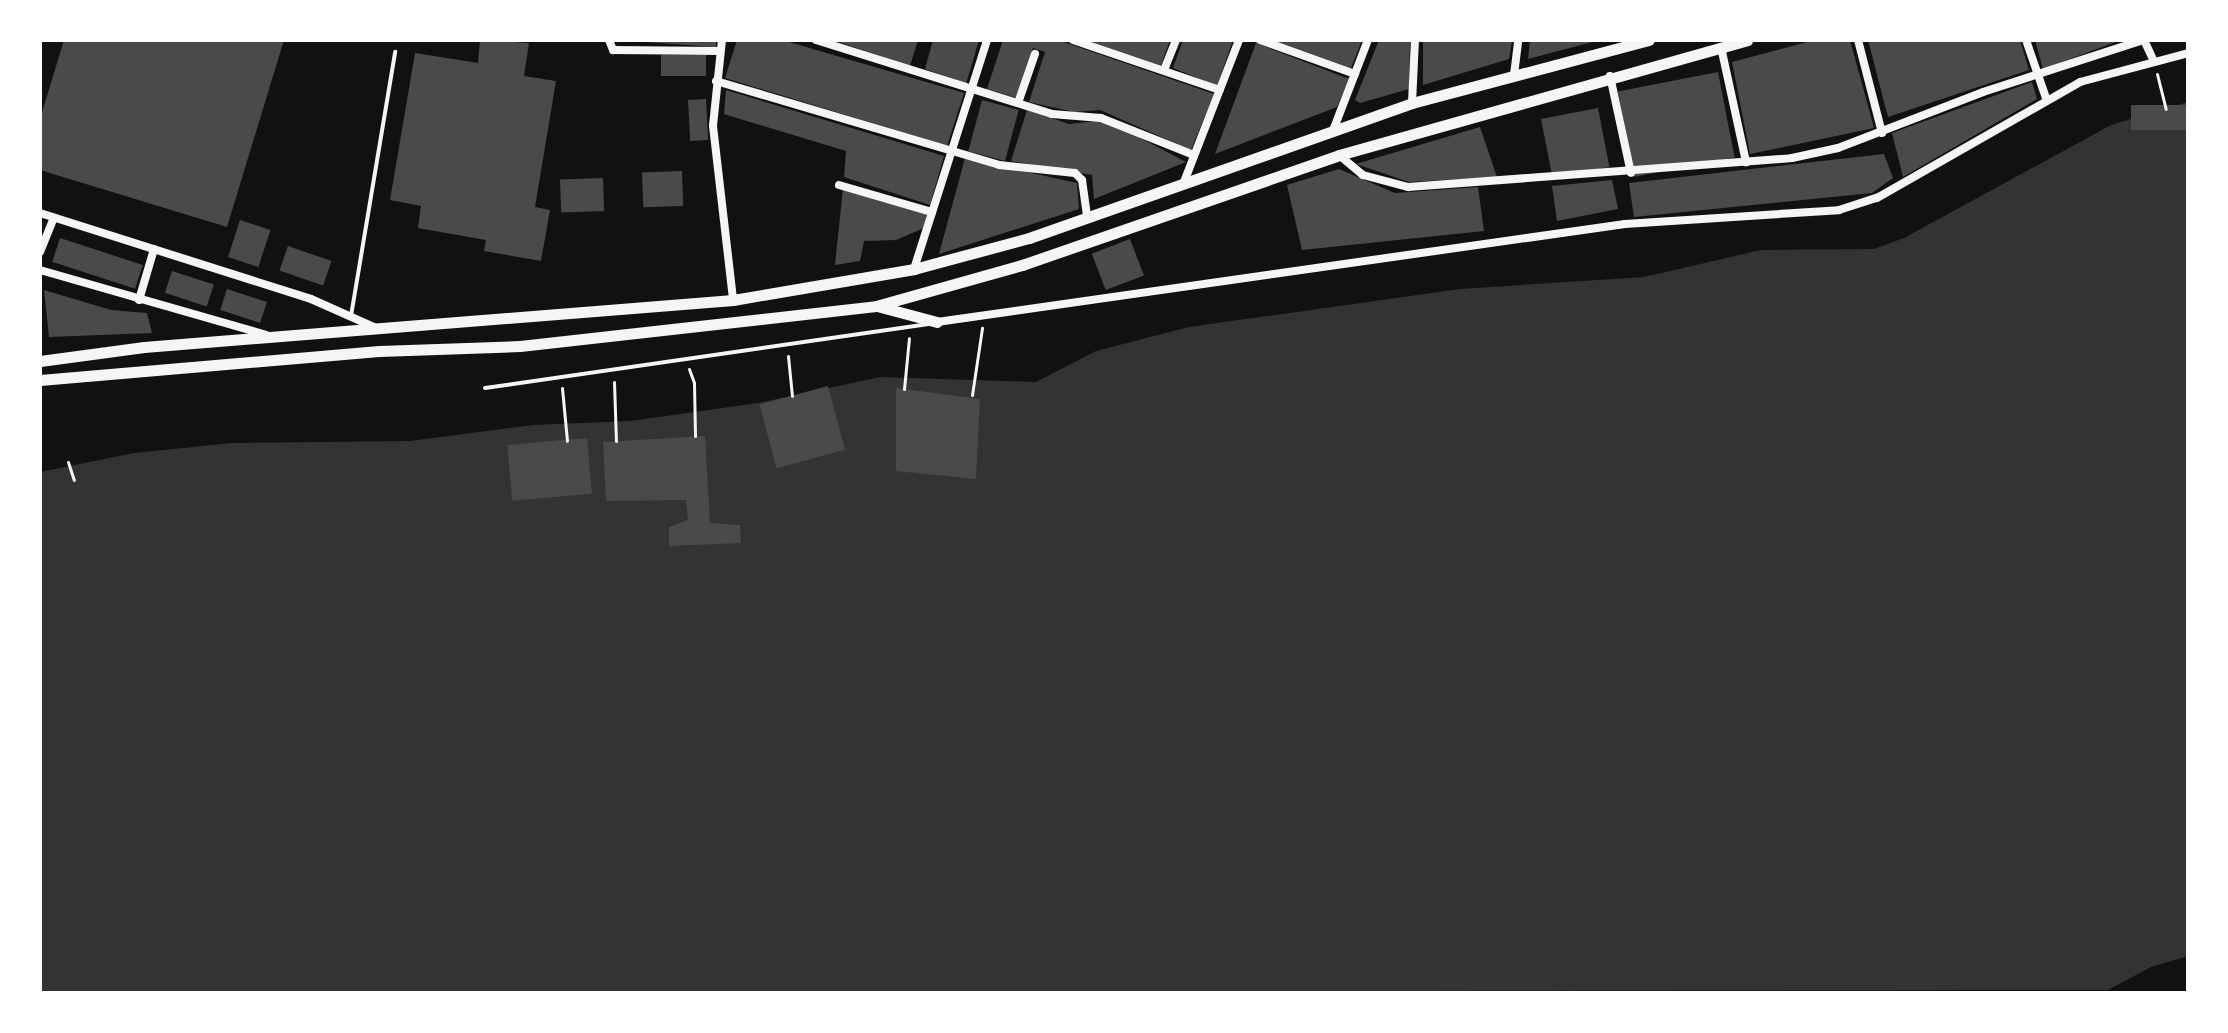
<!DOCTYPE html>
<style>
body{margin:0}
#map{position:relative;width:2228px;height:1033px;overflow:hidden;background:#111;font-family:"Zilla Slab",serif}
div>[style]{position:absolute}
.water>*{inset:0;background:#333}
.building>*{inset:0;background:#4a4a4a;transform-origin:0 0}
.path>*{height:3px;margin:-1.5px;padding:0 1.5px;transform-origin:1.5px;border-radius:1.5px;background:#f5f5f5}
.service>*{height:4px;margin:-2px;padding:0 2px;transform-origin:2px;border-radius:2px;background:#f5f5f5}
.minor>*{height:8px;margin:-4px;padding:0 4px;transform-origin:4px;border-radius:4px;background:#f5f5f5}
.secondary>*{height:11px;margin:-5.5px;padding:0 5.5px;transform-origin:5.5px;border-radius:5.5px;background:#f5f5f5}
span{translate:-50% -50%;white-space:nowrap;text-align:center;line-height:1.15;-webkit-text-stroke:7px #fff;paint-order:stroke}
.frame{position:absolute;inset:0;border:42px solid #fff;pointer-events:none}
</style>
<div id="map">
<div class="water">
<div style="clip-path:polygon(2188px 102px,2188px 956px,2151px 967px,2108px 990px,40px 993px,40px 472px,134px 453px,232px 443px,410px 441px,533px 425px,630px 421px,758px 403px,880px 377px,1036px 382px,1096px 351px,1189px 327px,1460px 289px,1644px 277px,1761px 250px,1874px 249px,1904px 238px,2111px 125px)"></div>
</div>
<div class="building">
<div style="clip-path:polygon(64px 40px,284px 40px,227px 227px,40px 170px,40px 119px)"></div>
<div style="clip-path:polygon(480px 40px,529px 43px,524px 76px,556px 81px,535px 207px,550px 210px,541px 261px,484px 251px,486px 240px,418px 228px,421px 206px,390px 200px,415px 53px,478px 63px)"></div>
<div style="clip-path:polygon(618px 40px,716px 40px,716px 47px)"></div>
<div style="clip-path:polygon(737px 40px,782px 40px,964px 93px,947px 146px,725px 78px)"></div>
<div style="clip-path:polygon(833px 40px,918px 40px,910px 66px)"></div>
<div style="clip-path:polygon(933px 40px,979px 40px,966px 84px,925px 69px)"></div>
<div style="clip-path:polygon(1003px 40px,1058px 40px,1214px 94px,1191px 150px,1100px 110px,1074px 112px,1029px 102px,1045px 52px,1033px 48px,1017px 98px,987px 89px)"></div>
<div style="clip-path:polygon(1086px 40px,1170px 40px,1160px 68px)"></div>
<div style="clip-path:polygon(1183px 40px,1233px 40px,1217px 86px,1173px 68px)"></div>
<div style="clip-path:polygon(1272px 40px,1362px 40px,1351px 68px)"></div>
<div style="clip-path:polygon(1379px 40px,1410px 40px,1409px 89px,1360px 103px,1355px 100px)"></div>
<div style="clip-path:polygon(1423px 40px,1512px 40px,1509px 59px,1423px 85px)"></div>
<div style="clip-path:polygon(1530px 40px,1596px 40px,1596px 41px,1528px 59px)"></div>
<div style="clip-path:polygon(1815px 40px,1850px 40px,1874px 128px,1750px 154px,1732px 62px)"></div>
<div style="clip-path:polygon(1868px 40px,2020px 40px,2029px 70px,1888px 117px)"></div>
<div style="clip-path:polygon(2035px 40px,2121px 40px,2043px 69px)"></div>
<div style="clip-path:polygon(1256px 43px,1349px 79px,1337px 107px,1215px 154px)"></div>
<div style="left:706px;top:55px;width:21px;height:45px;rotate:90deg"></div>
<div style="left:1718px;top:72px;width:87px;height:102px;rotate:79deg"></div>
<div style="clip-path:polygon(2032px 82px,2037px 99px,1903px 177px,1892px 133px)"></div>
<div style="clip-path:polygon(726px 90px,944px 156px,930px 205px,844px 177px,846px 151px,724px 114px)"></div>
<div style="left:706px;top:99px;width:41px;height:18px;rotate:87deg"></div>
<div style="left:982px;top:100px;width:38px;height:53px;rotate:15deg"></div>
<div style="left:2188px;top:105px;width:25px;height:57px;rotate:90deg"></div>
<div style="left:1598px;top:108px;width:60px;height:58px;rotate:79deg"></div>
<div style="clip-path:polygon(1027px 110px,1069px 124px,1106px 120px,1186px 162px,1094px 199px,1092px 175px,1011px 161px)"></div>
<div style="clip-path:polygon(1480px 127px,1497px 177px,1409px 182px,1356px 164px)"></div>
<div style="clip-path:polygon(1884px 154px,1893px 178px,1872px 193px,1634px 217px,1629px 183px)"></div>
<div style="clip-path:polygon(965px 158px,1077px 183px,1079px 209px,939px 254px)"></div>
<div style="clip-path:polygon(1339px 169px,1395px 193px,1478px 187px,1484px 231px,1302px 250px,1287px 185px)"></div>
<div style="left:682px;top:171px;width:35px;height:40px;rotate:88deg"></div>
<div style="left:603px;top:178px;width:33px;height:43px;rotate:88deg"></div>
<div style="clip-path:polygon(1612px 180px,1618px 209px,1557px 221px,1552px 186px)"></div>
<div style="clip-path:polygon(843px 188px,927px 213px,924px 228px,896px 240px,864px 241px,860px 261px,835px 265px)"></div>
<div style="left:240px;top:220px;width:32px;height:39px;rotate:18deg"></div>
<div style="left:60px;top:238px;width:87px;height:25px;rotate:18deg"></div>
<div style="left:1130px;top:239px;width:39px;height:41px;rotate:69deg"></div>
<div style="left:288px;top:246px;width:46px;height:26px;rotate:19deg"></div>
<div style="left:172px;top:271px;width:44px;height:23px;rotate:18deg"></div>
<div style="left:227px;top:289px;width:42px;height:22px;rotate:18deg"></div>
<div style="clip-path:polygon(44px 290px,111px 310px,147px 313px,152px 333px,49px 337px)"></div>
<div style="left:828px;top:386px;width:66px;height:71px;rotate:75deg"></div>
<div style="clip-path:polygon(896px 388px,980px 399px,976px 479px,896px 471px)"></div>
<div style="clip-path:polygon(705px 436px,710px 523px,740px 525px,741px 543px,669px 546px,669px 527px,688px 520px,686px 500px,606px 501px,603px 442px)"></div>
<div style="left:587px;top:438px;width:56px;height:80px;rotate:85deg"></div>
</div>
<div class="path">
<div style="left:2157px;top:74px;width:36px;rotate:76deg"></div>
<div style="left:788px;top:356px;width:40px;rotate:84.3deg"></div>
<div style="left:689px;top:369px;width:15px;rotate:70deg"></div>
<div style="left:694px;top:383px;width:53px;rotate:88.9deg"></div>
<div style="left:614px;top:382px;width:59px;rotate:88.1deg"></div>
<div style="left:562px;top:388px;width:53px;rotate:84.6deg"></div>
<div style="left:904px;top:389px;width:51px;rotate:-84.4deg"></div>
<div style="left:972px;top:395px;width:68px;rotate:-81.5deg"></div>
<div style="left:68px;top:462px;width:19px;rotate:72deg"></div>
</div>
<div class="service">
<div style="left:351px;top:316px;width:268px;rotate:-80.5deg"></div>
<div style="left:485px;top:388px;width:450px;rotate:-8.2deg"></div>
</div>
<div class="minor">
<div style="left:609px;top:40px;width:11px;rotate:68deg"></div>
<div style="left:613px;top:50px;width:107px;rotate:0.5deg"></div>
<div style="left:722px;top:40px;width:86px;rotate:96deg"></div>
<div style="left:713px;top:126px;width:175px;rotate:83.4deg"></div>
<div style="left:816px;top:40px;width:247px;rotate:17.4deg"></div>
<div style="left:1052px;top:114px;width:49px;rotate:4.7deg"></div>
<div style="left:1101px;top:118px;width:100px;rotate:21.7deg"></div>
<div style="left:1073px;top:40px;width:155px;rotate:18.8deg"></div>
<div style="left:1260px;top:40px;width:101px;rotate:19.7deg"></div>
<div style="left:1858px;top:40px;width:96px;rotate:75.5deg"></div>
<div style="left:2026px;top:40px;width:61px;rotate:71deg"></div>
<div style="left:2144px;top:40px;width:23px;rotate:65deg"></div>
<div style="left:1721px;top:47px;width:118px;rotate:77.7deg"></div>
<div style="left:1164px;top:70px;width:32px;rotate:-68deg"></div>
<div style="left:1514px;top:75px;width:35px;rotate:-83deg"></div>
<div style="left:1610px;top:76px;width:99px;rotate:77.8deg"></div>
<div style="left:716px;top:81px;width:295px;rotate:16.5deg"></div>
<div style="left:999px;top:165px;width:76px;rotate:6deg"></div>
<div style="left:1075px;top:173px;width:10px;rotate:45deg"></div>
<div style="left:1082px;top:180px;width:37px;rotate:82deg"></div>
<div style="left:1018px;top:103px;width:52px;rotate:-70.9deg"></div>
<div style="left:1412px;top:103px;width:63px;rotate:-87.3deg"></div>
<div style="left:1334px;top:128px;width:94px;rotate:-68.9deg"></div>
<div style="left:1339px;top:155px;width:31px;rotate:40deg"></div>
<div style="left:1363px;top:175px;width:47px;rotate:14.9deg"></div>
<div style="left:1408px;top:187px;width:385px;rotate:-4.3deg"></div>
<div style="left:1792px;top:158px;width:47px;rotate:-12.3deg"></div>
<div style="left:1838px;top:148px;width:155px;rotate:-21.1deg"></div>
<div style="left:1983px;top:92px;width:168px;rotate:-18deg"></div>
<div style="left:1184px;top:182px;width:152px;rotate:-68.8deg"></div>
<div style="left:839px;top:185px;width:97px;rotate:16.2deg"></div>
<div style="left:40px;top:213px;width:284px;rotate:17.6deg"></div>
<div style="left:311px;top:299px;width:71px;rotate:24deg"></div>
<div style="left:40px;top:252px;width:37px;rotate:-68deg"></div>
<div style="left:914px;top:269px;width:240px;rotate:-72.3deg"></div>
<div style="left:40px;top:270px;width:235px;rotate:16deg"></div>
<div style="left:139px;top:300px;width:53px;rotate:-73.6deg"></div>
<div style="left:937px;top:322px;width:695px;rotate:-8.11deg"></div>
<div style="left:1625px;top:224px;width:214px;rotate:-3.7deg"></div>
<div style="left:1839px;top:210px;width:40px;rotate:-18deg"></div>
<div style="left:1877px;top:198px;width:234px;rotate:-29.7deg"></div>
<div style="left:2080px;top:82px;width:112px;rotate:-15deg"></div>
</div>
<div class="secondary">
<div style="left:877px;top:306px;width:62px;rotate:14.9deg"></div>
<div style="left:40px;top:361px;width:105px;rotate:-7.7deg"></div>
<div style="left:144px;top:347px;width:591px;rotate:-4.56deg"></div>
<div style="left:733px;top:300px;width:184px;rotate:-9.7deg"></div>
<div style="left:914px;top:269px;width:119px;rotate:-15.1deg"></div>
<div style="left:1029px;top:238px;width:406px;rotate:-19.4deg"></div>
<div style="left:1412px;top:103px;width:245px;rotate:-14.9deg"></div>
<div style="left:40px;top:380px;width:340px;rotate:-4.9deg"></div>
<div style="left:379px;top:351px;width:141px;rotate:-2deg"></div>
<div style="left:520px;top:346px;width:358px;rotate:-6.4deg"></div>
<div style="left:876px;top:306px;width:152px;rotate:-15.7deg"></div>
<div style="left:1022px;top:265px;width:336px;rotate:-19.1deg"></div>
<div style="left:1339px;top:155px;width:424px;rotate:-15.7deg"></div>
</div>
<div class="frame"></div>
</div>
